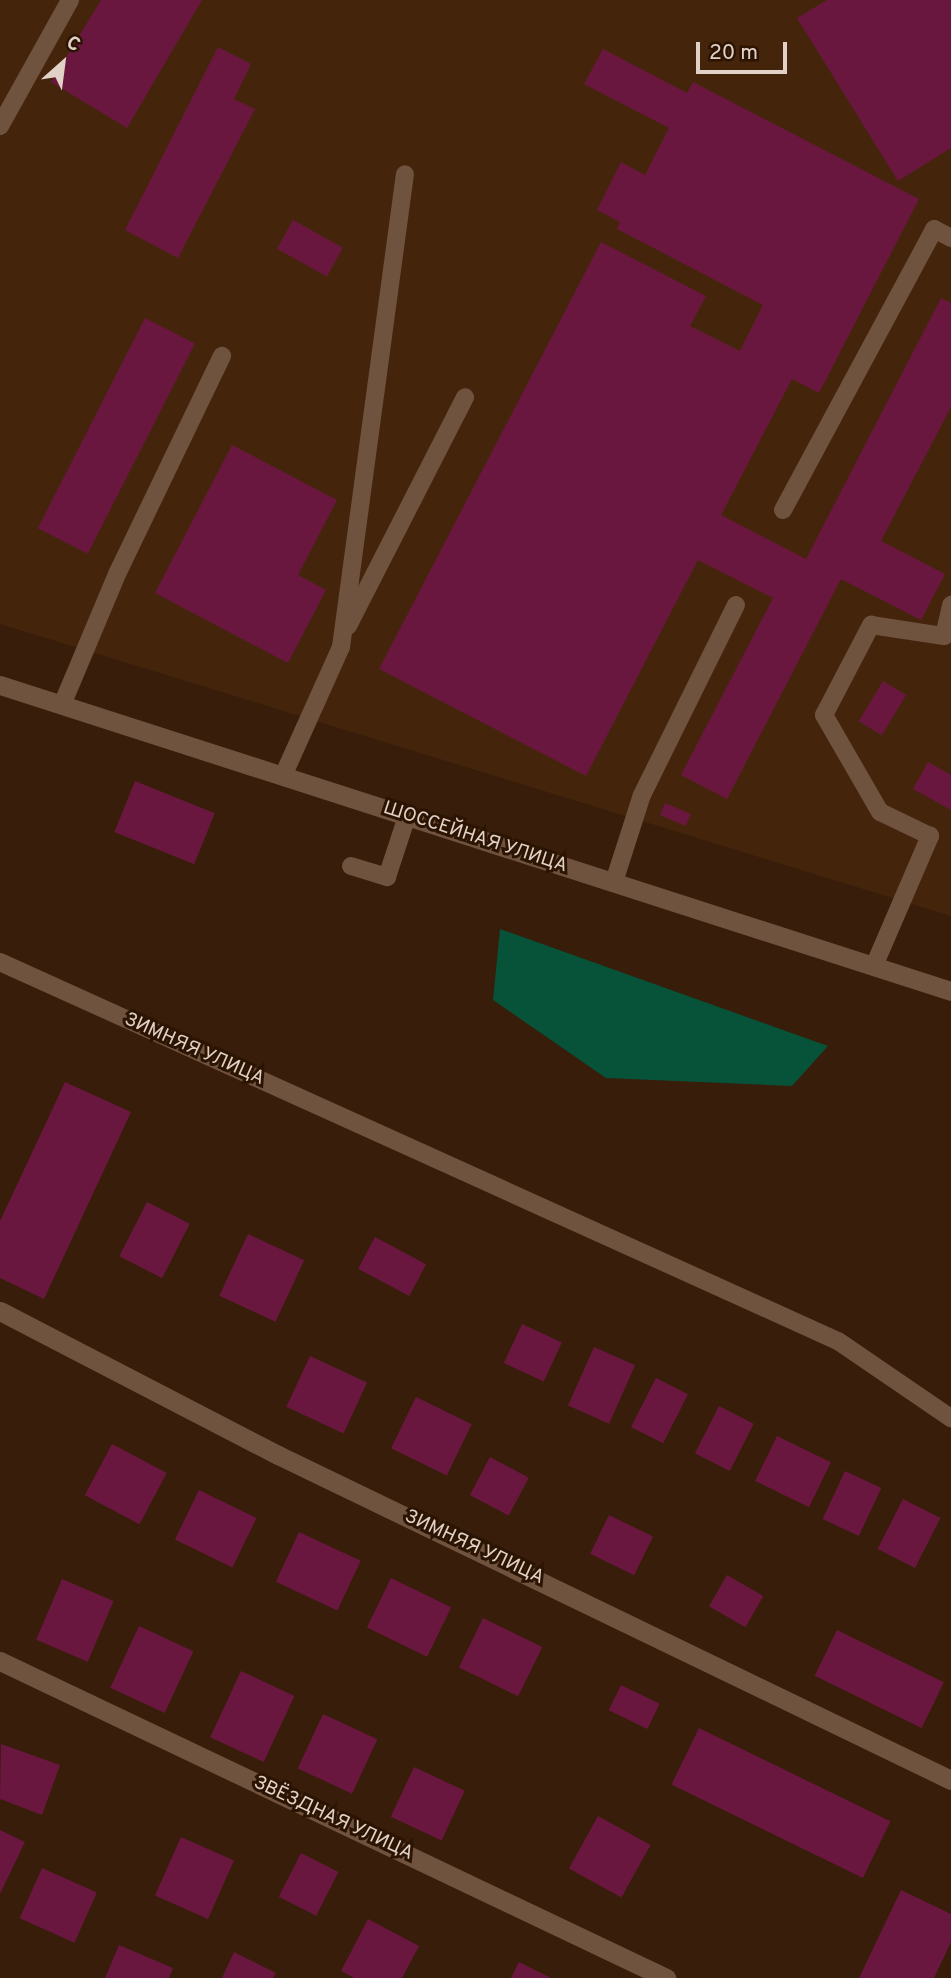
<!DOCTYPE html>
<meta charset="utf-8">
<style>
body{margin:0}
#map{position:relative;width:951px;height:1978px;overflow:hidden;background:#371d0a;font-family:Overpass,sans-serif}
div>[style]{position:absolute}
.built>*{inset:0;background:#44250c}
.green>*{inset:0;background:#075339}
.building>*{inset:0;background:#6a173f;transform-origin:0 0}
.service>*{height:18px;margin:-9px;padding:0 9px;transform-origin:9px;border-radius:9px;background:#70533f}
.minor>*{height:19px;margin:-9.5px;padding:0 9.5px;transform-origin:9.5px;border-radius:9.5px;background:#70533f}
.secondary>*{height:19px;margin:-9.5px;padding:0 9.5px;transform-origin:9.5px;border-radius:9.5px;background:#70533f}
span{translate:-50% -50%;white-space:nowrap;text-align:center;line-height:1.15;-webkit-text-stroke:6px #2c1402;paint-order:stroke}
.street-label{font-size:19px;color:#e2d1c6}
.north{position:absolute;left:28px;top:28px;width:70px;height:70px;-webkit-text-stroke:5px #2c1402;paint-order:stroke;rotate:28deg;font-size:19px;font-weight:700;line-height:28px;text-align:center;color:#e2d1c6}
.north::after{content:'';display:block;margin:auto;width:24px;height:32px;background:#e2d1c6;clip-path:polygon(50% 0,100% 100%,50% 72%,0 100%)}
.scale{position:absolute;left:696px;top:42px;width:91px;height:32px;box-sizing:border-box;border:4px solid #e2d1c6;border-top:0;padding-left:9px;font-size:21px;line-height:24px;white-space:nowrap;color:#e2d1c6;-webkit-text-stroke:5px #2c1402;paint-order:stroke}
</style>
<div id="map">
<div class="built">
<div style="clip-path:polygon(0 0,951px 0,951px 916px,0 624px)"></div>
</div>
<div class="green">
<div style="clip-path:polygon(500px 929px,828px 1046px,792px 1086px,606px 1078px,493px 1000px)"></div>
</div>
<div class="building">
<div style="clip-path:polygon(101px 0,202px 0,127px 128px,51px 82px)"></div>
<div style="clip-path:polygon(827px 0,951px 0,951px 148px,898px 181px,797px 18px)"></div>
<div style="clip-path:polygon(218px 47px,251px 64px,234px 99px,255px 109px,178px 258px,125px 230px)"></div>
<div style="clip-path:polygon(603px 49px,687px 93px,693px 82px,919px 199px,819px 393px,792px 379px,721px 515px,806px 559px,941px 298px,951px 303px,951px 407px,881px 541px,945px 574px,921px 620px,841px 579px,727px 799px,681px 775px,773px 598px,698px 560px,586px 776px,379px 669px,601px 242px,706px 296px,690px 326px,740px 351px,763px 305px,617px 229px,620px 222px,597px 210px,621px 162px,645px 175px,669px 128px,584px 84px)"></div>
<div style="left:293px;top:220px;width:57px;height:33px;rotate:29deg"></div>
<div style="left:145px;top:318px;width:56px;height:236px;rotate:27deg"></div>
<div style="clip-path:polygon(232px 445px,337px 500px,298px 575px,326px 590px,288px 663px,155px 593px)"></div>
<div style="left:883px;top:681px;width:27px;height:47px;rotate:31deg"></div>
<div style="clip-path:polygon(928px 762px,951px 775px,951px 810px,913px 789px)"></div>
<div style="left:135px;top:781px;width:86px;height:55px;rotate:22deg"></div>
<div style="left:665px;top:803px;width:28px;height:13px;rotate:23deg"></div>
<div style="clip-path:polygon(65px 1082px,131px 1112px,44px 1299px,0 1278px,0 1221px)"></div>
<div style="left:147px;top:1202px;width:48px;height:61px;rotate:27deg"></div>
<div style="left:248px;top:1234px;width:62px;height:68px;rotate:25deg"></div>
<div style="left:375px;top:1237px;width:58px;height:36px;rotate:28deg"></div>
<div style="left:522px;top:1324px;width:44px;height:43px;rotate:25deg"></div>
<div style="left:594px;top:1347px;width:45px;height:64px;rotate:24deg"></div>
<div style="left:310px;top:1356px;width:63px;height:56px;rotate:25deg"></div>
<div style="left:656px;top:1378px;width:36px;height:55px;rotate:27deg"></div>
<div style="left:416px;top:1397px;width:62px;height:57px;rotate:26deg"></div>
<div style="left:719px;top:1406px;width:39px;height:53px;rotate:27deg"></div>
<div style="left:777px;top:1436px;width:60px;height:50px;rotate:26deg"></div>
<div style="left:112px;top:1444px;width:62px;height:58px;rotate:28deg"></div>
<div style="left:490px;top:1457px;width:44px;height:43px;rotate:28deg"></div>
<div style="left:845px;top:1471px;width:40px;height:53px;rotate:25deg"></div>
<div style="left:199px;top:1490px;width:64px;height:55px;rotate:26deg"></div>
<div style="left:903px;top:1499px;width:42px;height:56px;rotate:27deg"></div>
<div style="left:609px;top:1515px;width:49px;height:43px;rotate:26deg"></div>
<div style="left:299px;top:1532px;width:68px;height:55px;rotate:25deg"></div>
<div style="left:727px;top:1575px;width:42px;height:36px;rotate:30deg"></div>
<div style="left:391px;top:1578px;width:67px;height:55px;rotate:26deg"></div>
<div style="left:62px;top:1579px;width:56px;height:66px;rotate:23deg"></div>
<div style="left:483px;top:1618px;width:66px;height:55px;rotate:26deg"></div>
<div style="left:139px;top:1626px;width:60px;height:68px;rotate:25deg"></div>
<div style="left:837px;top:1630px;width:119px;height:51px;rotate:26deg"></div>
<div style="left:241px;top:1671px;width:59px;height:73px;rotate:25deg"></div>
<div style="left:621px;top:1685px;width:43px;height:28px;rotate:26deg"></div>
<div style="left:323px;top:1714px;width:60px;height:60px;rotate:25deg"></div>
<div style="left:699px;top:1728px;width:213px;height:63px;rotate:26deg"></div>
<div style="clip-path:polygon(1px 1744px,60px 1765px,42px 1815px,0 1799px)"></div>
<div style="left:414px;top:1767px;width:56px;height:55px;rotate:25deg"></div>
<div style="left:598px;top:1816px;width:60px;height:60px;rotate:29deg"></div>
<div style="clip-path:polygon(0 1830px,25px 1842px,0 1894px)"></div>
<div style="left:181px;top:1837px;width:58px;height:64px;rotate:24deg"></div>
<div style="left:301px;top:1853px;width:42px;height:49px;rotate:27deg"></div>
<div style="left:42px;top:1868px;width:60px;height:55px;rotate:24deg"></div>
<div style="clip-path:polygon(901px 1890px,951px 1914px,951px 1942px,934px 1978px,859px 1978px)"></div>
<div style="clip-path:polygon(368px 1919px,419px 1946px,402px 1978px,354px 1978px,341px 1971px)"></div>
<div style="clip-path:polygon(119px 1945px,173px 1968px,169px 1978px,105px 1978px)"></div>
<div style="clip-path:polygon(234px 1952px,276px 1973px,273px 1978px,222px 1978px)"></div>
<div style="clip-path:polygon(519px 1962px,551px 1978px,511px 1978px)"></div>
</div>
<div class="service">
<div style="left:0;top:126px;width:144px;rotate:-60.9deg"></div>
<div style="left:783px;top:510px;width:319px;rotate:-61.7deg"></div>
<div style="left:934px;top:229px;width:19px;rotate:28deg"></div>
<div style="left:348px;top:626px;width:257px;rotate:-62.9deg"></div>
<div style="left:62px;top:705px;width:144px;rotate:-67.2deg"></div>
<div style="left:118px;top:572px;width:240px;rotate:-64.3deg"></div>
<div style="left:283px;top:776px;width:141px;rotate:-65.8deg"></div>
<div style="left:341px;top:647px;width:477px;rotate:-82.3deg"></div>
<div style="left:351px;top:866px;width:38px;rotate:17deg"></div>
<div style="left:387px;top:877px;width:64px;rotate:-71.8deg"></div>
<div style="left:614px;top:882px;width:91px;rotate:-72.2deg"></div>
<div style="left:642px;top:795px;width:212px;rotate:-63.7deg"></div>
<div style="left:0;top:962px;width:920px;rotate:24.34deg"></div>
<div style="left:838px;top:1341px;width:137px;rotate:34.3deg"></div>
<div style="left:874px;top:966px;width:142px;rotate:-66.7deg"></div>
<div style="left:930px;top:836px;width:55px;rotate:-154.4deg"></div>
<div style="left:880px;top:812px;width:112px;rotate:-120deg"></div>
<div style="left:824px;top:715px;width:102px;rotate:-62.4deg"></div>
<div style="left:871px;top:625px;width:74px;rotate:8.6deg"></div>
<div style="left:944px;top:636px;width:32px;rotate:-77deg"></div>
</div>
<div class="minor">
<div style="left:0;top:1311px;width:313px;rotate:27.4deg"></div>
<div style="left:278px;top:1455px;width:747px;rotate:25.78deg"></div>
<div style="left:0;top:1661px;width:738px;rotate:25.45deg"></div>
</div>
<div class="secondary">
<div style="left:0;top:685px;width:999px;rotate:17.84deg"></div>
</div>
<div class="street-label">
<span style="left:475px;top:838px;rotate:18deg">ШОССЕЙНАЯ УЛИЦА</span>
<span style="left:194px;top:1050px;rotate:24deg">ЗИМНЯЯ УЛИЦА</span>
<span style="left:474px;top:1548px;rotate:25deg">ЗИМНЯЯ УЛИЦА</span>
<span style="left:333px;top:1819px;rotate:25deg">ЗВЁЗДНАЯ УЛИЦА</span>
</div>
<div class="north">С</div>
<div class="scale">20 m</div>
</div>
